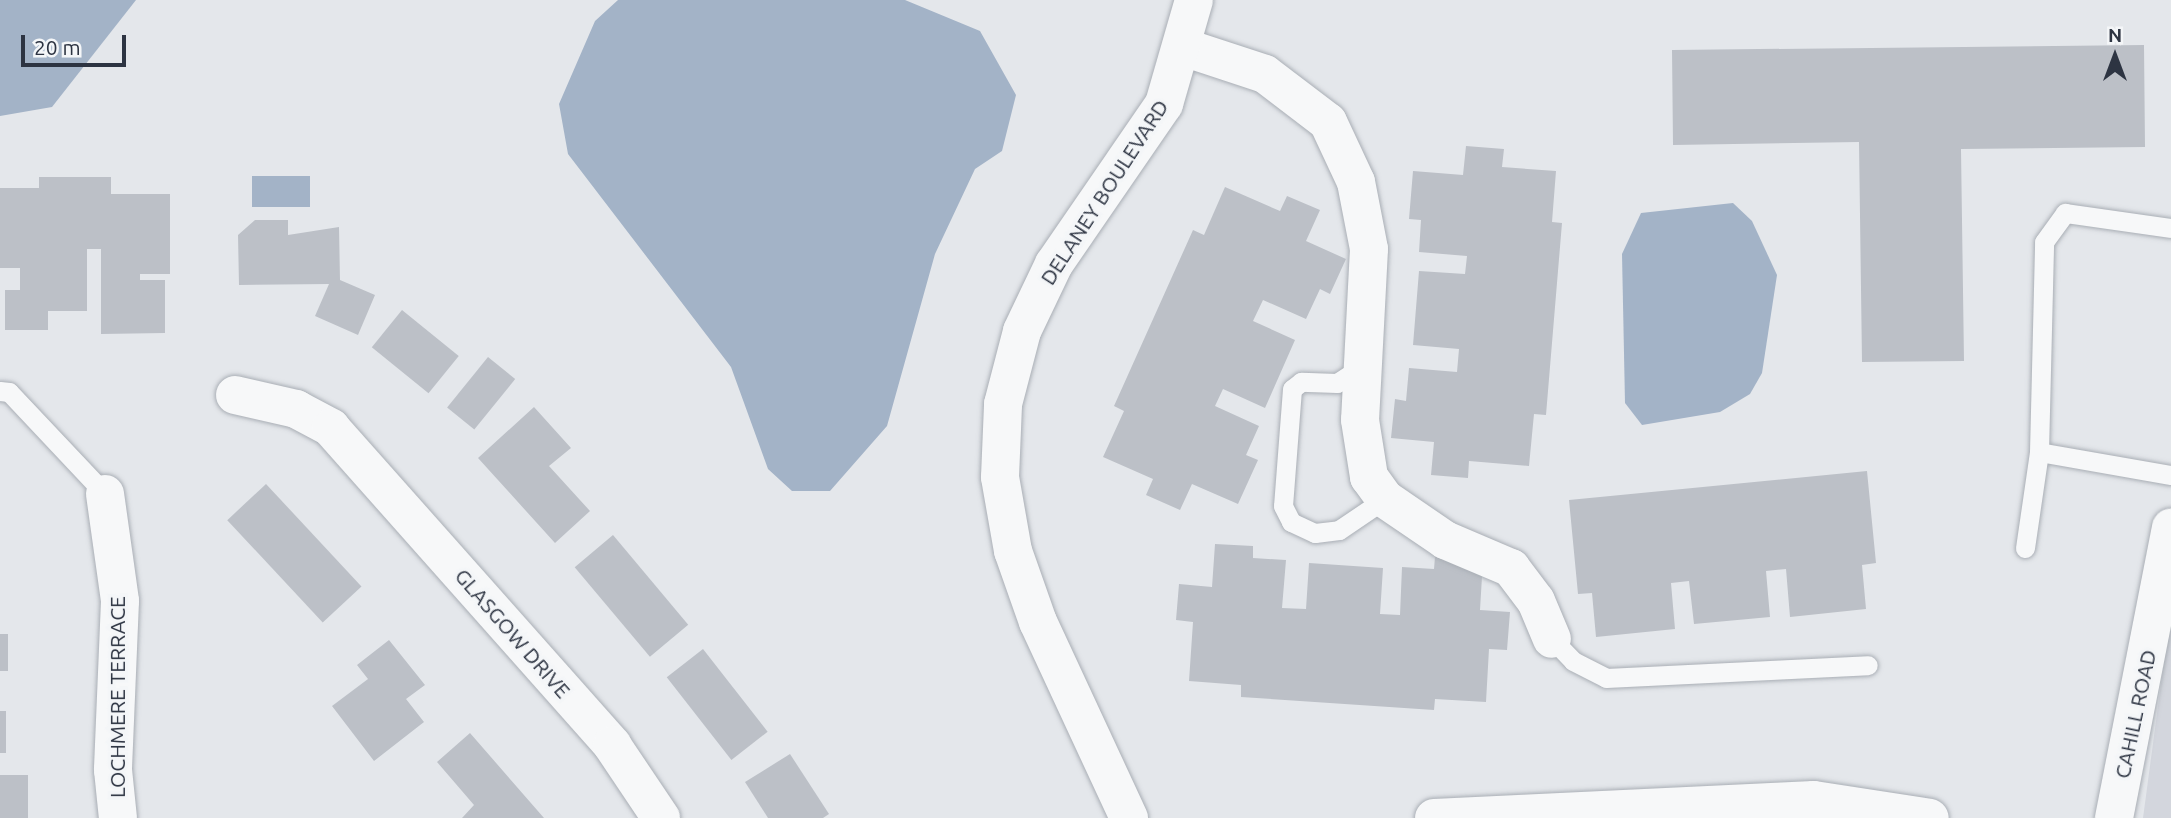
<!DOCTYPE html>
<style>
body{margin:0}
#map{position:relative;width:2171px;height:818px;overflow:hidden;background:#e4e7eb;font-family:Ubuntu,sans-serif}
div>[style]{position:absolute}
.built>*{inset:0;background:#d3d6dd}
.water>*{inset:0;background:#a3b3c7;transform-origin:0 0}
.building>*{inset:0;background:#bcc0c7;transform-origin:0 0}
.roads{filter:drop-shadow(0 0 2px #a9aeb5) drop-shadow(0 0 2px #a9aeb5)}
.service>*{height:19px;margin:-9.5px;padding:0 9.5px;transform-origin:9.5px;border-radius:9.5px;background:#f7f8f9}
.minor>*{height:38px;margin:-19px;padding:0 19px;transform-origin:19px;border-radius:19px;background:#f7f8f9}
.tertiary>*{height:38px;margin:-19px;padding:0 19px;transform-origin:19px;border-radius:19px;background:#f7f8f9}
span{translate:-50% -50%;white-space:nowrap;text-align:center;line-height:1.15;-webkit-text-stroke:7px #f4f6f8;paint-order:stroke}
.street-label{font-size:21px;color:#2d3442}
.north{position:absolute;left:2080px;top:21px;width:70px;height:70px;-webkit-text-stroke:5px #f4f6f8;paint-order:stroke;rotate:0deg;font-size:19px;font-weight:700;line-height:28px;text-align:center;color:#2d3442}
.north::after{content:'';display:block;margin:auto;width:24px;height:32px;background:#2d3442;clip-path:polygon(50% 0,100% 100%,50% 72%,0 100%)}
.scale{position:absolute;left:21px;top:35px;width:105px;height:32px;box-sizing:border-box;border:4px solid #2d3442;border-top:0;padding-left:9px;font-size:21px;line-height:24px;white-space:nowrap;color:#2d3442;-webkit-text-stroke:5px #f4f6f8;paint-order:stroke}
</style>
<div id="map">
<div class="built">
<div style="clip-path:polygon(2171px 609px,2171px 818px,2143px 818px)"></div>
</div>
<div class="water">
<div style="clip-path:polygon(0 0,136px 0,52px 107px,0 116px)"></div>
<div style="clip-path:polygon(618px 0,905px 0,980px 31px,1016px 95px,1002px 151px,975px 169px,935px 254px,887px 426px,830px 491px,792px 491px,768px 469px,731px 367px,568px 154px,559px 104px,595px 21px)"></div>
<div style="left:252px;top:176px;width:58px;height:31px"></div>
<div style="clip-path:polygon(1733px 203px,1752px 221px,1777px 275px,1762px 373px,1750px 394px,1720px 412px,1642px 425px,1625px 403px,1622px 254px,1641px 213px)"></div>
</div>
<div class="building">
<div style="clip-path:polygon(2144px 45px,2145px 147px,1961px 149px,1964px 361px,1862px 362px,1859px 142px,1673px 145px,1672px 50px)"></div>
<div style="clip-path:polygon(1466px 146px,1504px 149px,1502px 167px,1556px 171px,1552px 222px,1562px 223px,1546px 415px,1534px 414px,1529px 466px,1469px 461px,1468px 478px,1431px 475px,1434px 442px,1391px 438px,1395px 399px,1406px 401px,1409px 368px,1457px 372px,1459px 349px,1413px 345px,1419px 271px,1465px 274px,1467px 256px,1419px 252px,1421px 220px,1409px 219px,1413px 171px,1463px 175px)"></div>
<div style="clip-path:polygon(39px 177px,111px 177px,111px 194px,170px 194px,170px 274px,140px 274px,140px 280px,165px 280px,165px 333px,101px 334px,101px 249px,87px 249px,87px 311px,48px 311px,48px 330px,5px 330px,5px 290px,20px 290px,20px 268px,0 268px,0 188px,39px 188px)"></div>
<div style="clip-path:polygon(1225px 187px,1280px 211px,1287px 196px,1320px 210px,1306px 241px,1346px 259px,1330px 294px,1320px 289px,1306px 319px,1263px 300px,1253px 321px,1295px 340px,1265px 408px,1223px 389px,1215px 406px,1259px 426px,1246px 455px,1258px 460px,1238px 504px,1192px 484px,1180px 510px,1146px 495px,1153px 479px,1103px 457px,1124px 411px,1114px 406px,1193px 230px,1204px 235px)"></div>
<div style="clip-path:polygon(255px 220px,288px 220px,288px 235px,339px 227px,340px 280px,375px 295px,358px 335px,315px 316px,329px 284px,239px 285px,238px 235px)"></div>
<div style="left:402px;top:310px;width:73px;height:48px;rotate:39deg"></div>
<div style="left:488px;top:357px;width:35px;height:65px;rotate:39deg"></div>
<div style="clip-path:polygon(534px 407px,571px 448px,549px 466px,590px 511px,555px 543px,478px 458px)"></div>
<div style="clip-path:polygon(1867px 471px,1876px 563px,1862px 565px,1866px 609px,1790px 617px,1786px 569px,1766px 571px,1770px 617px,1694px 624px,1689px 581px,1671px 583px,1675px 629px,1596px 637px,1592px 593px,1578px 594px,1569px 500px)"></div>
<div style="left:266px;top:484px;width:140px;height:53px;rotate:47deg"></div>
<div style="left:613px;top:535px;width:117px;height:50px;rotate:50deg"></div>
<div style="clip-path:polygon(1215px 544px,1253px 546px,1253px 558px,1286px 560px,1282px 608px,1306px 609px,1309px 563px,1383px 568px,1380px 614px,1400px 615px,1402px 567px,1434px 569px,1435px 557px,1483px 560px,1480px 610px,1510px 612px,1507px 650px,1489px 649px,1486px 702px,1435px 699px,1434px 710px,1241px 697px,1241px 685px,1189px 681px,1193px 622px,1176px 620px,1179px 584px,1212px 587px)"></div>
<div style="left:0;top:634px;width:8px;height:37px"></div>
<div style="clip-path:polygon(389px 640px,425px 685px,406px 699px,424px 722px,374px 761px,332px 706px,368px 679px,357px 665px)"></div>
<div style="left:703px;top:649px;width:105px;height:46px;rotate:52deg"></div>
<div style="left:0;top:711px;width:6px;height:42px"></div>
<div style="clip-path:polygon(470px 733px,544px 818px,462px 818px,474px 805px,437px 762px)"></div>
<div style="clip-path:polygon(790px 754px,829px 814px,823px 818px,768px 818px,745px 782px)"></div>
<div style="left:0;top:775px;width:28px;height:43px"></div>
</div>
<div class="roads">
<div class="service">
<div style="left:1363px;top:366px;width:31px;rotate:147deg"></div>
<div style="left:1337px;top:383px;width:36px;rotate:-178deg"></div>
<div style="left:1301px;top:382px;width:11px;rotate:142deg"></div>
<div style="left:1292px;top:389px;width:117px;rotate:94.4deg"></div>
<div style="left:1283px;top:506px;width:18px;rotate:63deg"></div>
<div style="left:1291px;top:522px;width:26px;rotate:25deg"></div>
<div style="left:1315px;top:533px;width:24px;rotate:-7deg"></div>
<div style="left:1339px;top:530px;width:55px;rotate:-34deg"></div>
<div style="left:0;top:391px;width:9px;rotate:6deg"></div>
<div style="left:9px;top:392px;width:140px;rotate:46.7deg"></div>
<div style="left:2039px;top:452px;width:134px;rotate:9.9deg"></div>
<div style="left:2025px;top:548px;width:97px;rotate:-81.7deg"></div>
<div style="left:2039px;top:452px;width:210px;rotate:-88.6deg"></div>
<div style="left:2044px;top:242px;width:36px;rotate:-54deg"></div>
<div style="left:2065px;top:213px;width:107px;rotate:8.1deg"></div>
<div style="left:1552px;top:639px;width:30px;rotate:46deg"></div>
<div style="left:1573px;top:661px;width:37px;rotate:27deg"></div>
<div style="left:1606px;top:678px;width:262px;rotate:-2.8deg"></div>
</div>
<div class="minor">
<div style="left:1183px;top:47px;width:86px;rotate:18.2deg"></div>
<div style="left:1265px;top:74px;width:79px;rotate:37.3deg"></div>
<div style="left:1328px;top:122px;width:66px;rotate:65deg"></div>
<div style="left:1356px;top:182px;width:68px;rotate:79deg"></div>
<div style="left:1369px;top:249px;width:171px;rotate:93deg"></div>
<div style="left:1360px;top:420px;width:58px;rotate:81deg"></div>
<div style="left:1369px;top:477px;width:27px;rotate:54deg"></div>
<div style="left:1385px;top:499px;width:73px;rotate:34.3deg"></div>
<div style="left:1445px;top:540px;width:72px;rotate:23deg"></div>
<div style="left:1511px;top:568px;width:41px;rotate:52.9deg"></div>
<div style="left:1536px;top:601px;width:41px;rotate:67.2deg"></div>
<div style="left:235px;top:395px;width:63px;rotate:12.9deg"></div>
<div style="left:296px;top:409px;width:40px;rotate:28deg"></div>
<div style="left:331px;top:428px;width:424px;rotate:48.4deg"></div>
<div style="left:612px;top:745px;width:88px;rotate:56.1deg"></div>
<div style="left:105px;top:494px;width:108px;rotate:82deg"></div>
<div style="left:120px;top:601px;width:169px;rotate:92.4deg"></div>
<div style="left:113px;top:770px;width:48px;rotate:84.1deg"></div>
<div style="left:1129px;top:818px;width:216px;rotate:-114.9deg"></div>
<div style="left:1038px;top:622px;width:75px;rotate:-109.4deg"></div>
<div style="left:1013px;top:551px;width:75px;rotate:-100deg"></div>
<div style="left:1000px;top:477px;width:73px;rotate:-87.6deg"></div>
<div style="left:1003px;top:404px;width:75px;rotate:-75.4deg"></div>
<div style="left:1022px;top:331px;width:74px;rotate:-64.5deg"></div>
<div style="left:1054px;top:264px;width:194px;rotate:-55.5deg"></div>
<div style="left:1164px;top:104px;width:108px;rotate:-73.9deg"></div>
</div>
<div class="tertiary">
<div style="left:1434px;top:818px;width:380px;rotate:-2.7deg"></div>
<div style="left:1814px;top:800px;width:117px;rotate:8.8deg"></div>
<div style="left:2114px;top:818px;width:296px;rotate:-78.9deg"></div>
</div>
</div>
<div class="street-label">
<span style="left:1104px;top:192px;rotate:-57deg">DELANEY BOULEVARD</span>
<span style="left:513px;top:633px;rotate:49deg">GLASGOW DRIVE</span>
<span style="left:117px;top:697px;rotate:-90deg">LOCHMERE TERRACE</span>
<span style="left:2135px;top:714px;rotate:-78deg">CAHILL ROAD</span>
</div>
<div class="north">N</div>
<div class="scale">20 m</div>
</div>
